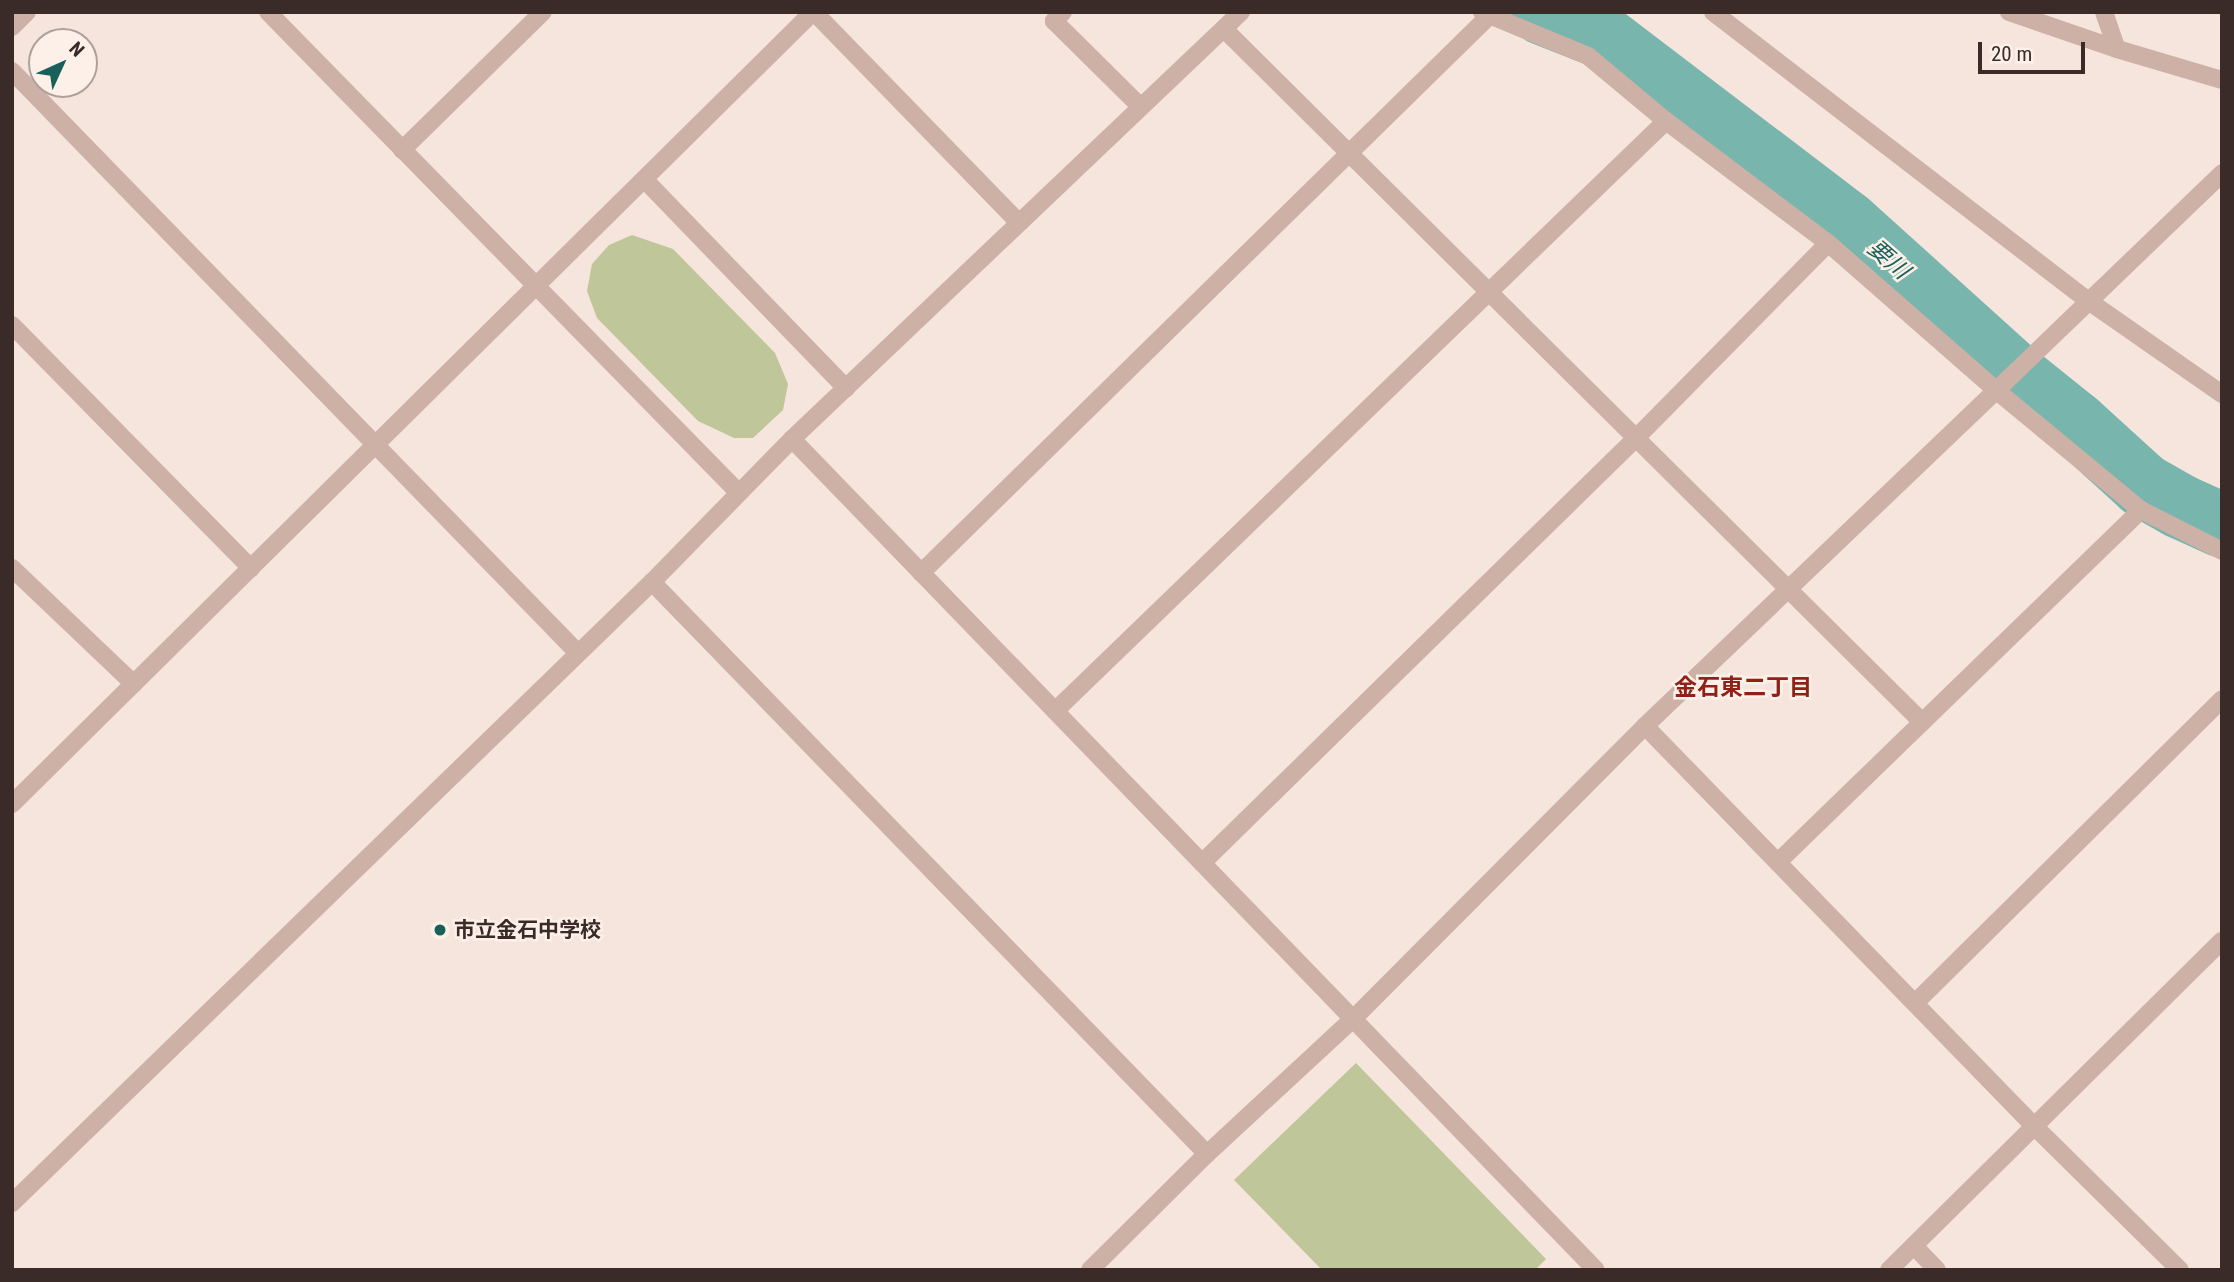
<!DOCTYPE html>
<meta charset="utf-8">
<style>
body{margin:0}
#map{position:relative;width:2234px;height:1282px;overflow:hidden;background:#f5e5dc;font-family:"Roboto Condensed","Noto Sans JP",sans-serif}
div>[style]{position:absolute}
.green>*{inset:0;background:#bec69a}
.river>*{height:65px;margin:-32.5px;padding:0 32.5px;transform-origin:32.5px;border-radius:32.5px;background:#77b5ad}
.minor>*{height:18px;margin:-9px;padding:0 9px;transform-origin:9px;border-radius:9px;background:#ceb1a6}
.tertiary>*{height:18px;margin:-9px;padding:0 9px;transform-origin:9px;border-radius:9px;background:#ceb1a6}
.dots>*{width:19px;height:19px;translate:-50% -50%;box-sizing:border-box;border:4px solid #fcf0e9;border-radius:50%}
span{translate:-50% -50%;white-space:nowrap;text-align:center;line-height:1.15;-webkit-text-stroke:5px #fcf0e9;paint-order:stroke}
.poi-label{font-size:21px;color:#3a2a28;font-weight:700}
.left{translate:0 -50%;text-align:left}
.water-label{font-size:23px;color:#186059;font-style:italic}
.neighbourhood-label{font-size:23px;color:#922017;font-weight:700}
.frame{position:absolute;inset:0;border:14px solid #3a2a28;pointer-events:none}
.north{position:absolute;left:28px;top:28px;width:70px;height:70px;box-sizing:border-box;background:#fcf0e9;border:2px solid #aea19c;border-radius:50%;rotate:45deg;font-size:19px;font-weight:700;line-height:28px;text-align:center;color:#3a2a28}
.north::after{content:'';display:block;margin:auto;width:24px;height:32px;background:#186059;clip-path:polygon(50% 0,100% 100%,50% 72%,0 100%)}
.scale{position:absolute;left:1978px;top:42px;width:107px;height:32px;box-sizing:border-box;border:4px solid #3a2a28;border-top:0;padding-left:9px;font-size:21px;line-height:24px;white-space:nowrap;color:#3a2a28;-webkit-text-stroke:5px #fcf0e9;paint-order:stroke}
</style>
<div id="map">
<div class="green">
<div style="clip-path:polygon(632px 235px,673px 249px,775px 353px,788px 384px,783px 410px,753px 438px,734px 438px,698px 421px,597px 318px,587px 291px,592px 264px,609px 245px)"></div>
<div style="clip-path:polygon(1356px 1063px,1546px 1259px,1535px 1270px,1322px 1270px,1234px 1180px)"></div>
</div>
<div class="river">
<div style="left:1542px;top:12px;width:62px;rotate:21.6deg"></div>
<div style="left:1600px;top:35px;width:310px;rotate:37.3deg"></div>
<div style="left:1847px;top:223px;width:227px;rotate:42.1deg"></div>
<div style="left:2015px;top:375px;width:78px;rotate:38.8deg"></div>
<div style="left:2076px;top:424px;width:91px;rotate:42.3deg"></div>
<div style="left:2143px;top:485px;width:43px;rotate:29.6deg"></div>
<div style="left:2180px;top:506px;width:46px;rotate:24.3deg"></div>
</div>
<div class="minor">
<div style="left:268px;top:12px;width:673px;rotate:45.6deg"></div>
<div style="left:814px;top:12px;width:294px;rotate:45.8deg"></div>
<div style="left:1063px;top:12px;width:13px;rotate:135deg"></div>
<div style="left:1054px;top:21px;width:122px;rotate:44.7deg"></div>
<div style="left:1482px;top:12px;width:115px;rotate:22.5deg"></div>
<div style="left:1588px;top:56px;width:102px;rotate:39.8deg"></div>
<div style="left:1666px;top:121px;width:203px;rotate:37deg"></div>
<div style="left:1828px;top:243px;width:225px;rotate:41.2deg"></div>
<div style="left:1997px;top:391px;width:187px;rotate:39.6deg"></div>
<div style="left:2141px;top:510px;width:91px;rotate:26.8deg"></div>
<div style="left:1713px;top:12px;width:476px;rotate:37.6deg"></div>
<div style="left:2090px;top:302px;width:161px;rotate:34.9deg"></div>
<div style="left:2104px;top:12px;width:39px;rotate:71deg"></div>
<div style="left:12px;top:27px;width:21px;rotate:-45deg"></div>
<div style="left:1224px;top:29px;width:984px;rotate:44.79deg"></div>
<div style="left:12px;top:71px;width:812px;rotate:45.8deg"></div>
<div style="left:402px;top:150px;width:197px;rotate:-44.4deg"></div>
<div style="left:644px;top:179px;width:291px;rotate:46deg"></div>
<div style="left:12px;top:325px;width:341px;rotate:45.5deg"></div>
<div style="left:2004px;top:383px;width:303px;rotate:-43.9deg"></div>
<div style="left:792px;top:439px;width:1156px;rotate:45.95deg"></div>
<div style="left:12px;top:568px;width:168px;rotate:43.6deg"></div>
<div style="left:921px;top:573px;width:797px;rotate:-44.44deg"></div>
<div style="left:652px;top:582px;width:797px;rotate:45.86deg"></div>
<div style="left:1055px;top:711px;width:849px;rotate:-44deg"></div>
<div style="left:1645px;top:726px;width:558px;rotate:45.8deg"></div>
<div style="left:2034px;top:1126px;width:205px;rotate:44.6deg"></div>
<div style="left:12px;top:804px;width:1126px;rotate:-44.68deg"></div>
<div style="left:1778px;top:862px;width:506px;rotate:-44.12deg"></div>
<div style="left:1202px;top:863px;width:609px;rotate:-44.4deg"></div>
<div style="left:1637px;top:437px;width:272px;rotate:-45.4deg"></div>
<div style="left:1915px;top:1003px;width:432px;rotate:-44.7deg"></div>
<div style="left:12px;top:1203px;width:892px;rotate:-44.14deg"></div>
<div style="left:652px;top:582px;width:200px;rotate:-45.6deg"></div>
<div style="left:792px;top:439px;width:620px;rotate:-43.56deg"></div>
<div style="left:1914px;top:1246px;width:33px;rotate:46deg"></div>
<div style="left:1889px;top:1270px;width:468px;rotate:-44.7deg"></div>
</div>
<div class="tertiary">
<div style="left:2009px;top:12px;width:114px;rotate:18.9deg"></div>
<div style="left:2117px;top:49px;width:109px;rotate:16.4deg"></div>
<div style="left:1090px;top:1270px;width:165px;rotate:-44.8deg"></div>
<div style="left:1207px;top:1154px;width:199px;rotate:-42.8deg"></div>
<div style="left:1353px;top:1019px;width:414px;rotate:-45.1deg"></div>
<div style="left:1645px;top:726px;width:497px;rotate:-43.7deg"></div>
</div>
<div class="dots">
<div style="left:440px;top:930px;background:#186059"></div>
</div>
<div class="poi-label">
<span class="left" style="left:454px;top:930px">市立金石中学校</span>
</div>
<div class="water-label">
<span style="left:1888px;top:260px;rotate:41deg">要川</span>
</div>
<div class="neighbourhood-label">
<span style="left:1743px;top:688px">金石東二丁目</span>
</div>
<div class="frame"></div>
<div class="north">N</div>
<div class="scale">20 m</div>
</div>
